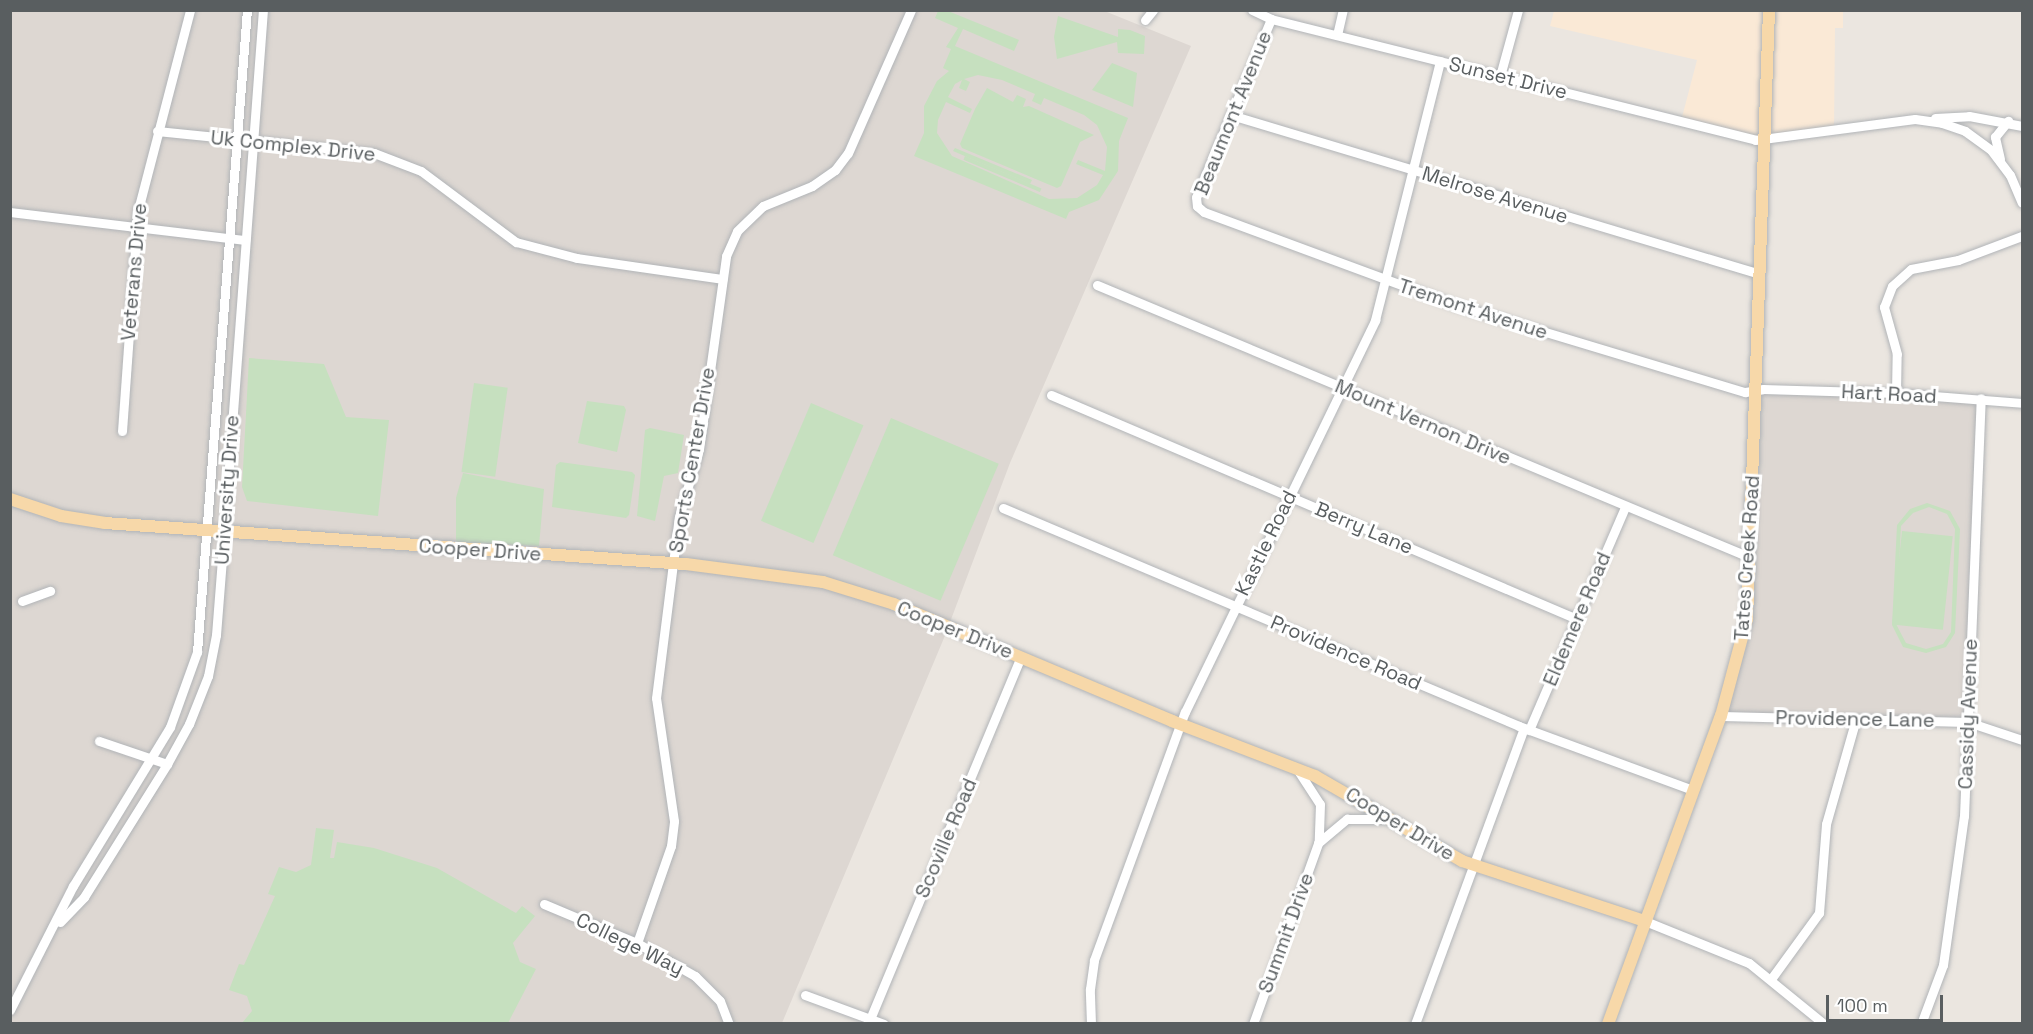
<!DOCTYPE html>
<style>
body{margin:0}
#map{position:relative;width:2033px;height:1034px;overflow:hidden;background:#ebe6e0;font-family:"Space Grotesk",sans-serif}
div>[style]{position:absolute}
.commercial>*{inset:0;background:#fae9d6}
.education>*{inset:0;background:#ddd7d2}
.green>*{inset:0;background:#c6e0bf;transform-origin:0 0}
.roads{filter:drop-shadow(0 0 2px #b1b4b7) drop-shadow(0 0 2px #b1b4b7)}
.minor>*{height:9px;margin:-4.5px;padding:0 4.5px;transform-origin:4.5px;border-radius:4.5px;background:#fff}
.major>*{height:12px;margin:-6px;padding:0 6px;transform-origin:6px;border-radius:6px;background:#f7d8a9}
span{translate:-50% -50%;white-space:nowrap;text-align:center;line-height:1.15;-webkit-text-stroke:6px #fff;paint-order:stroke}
.street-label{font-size:20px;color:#595e60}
.frame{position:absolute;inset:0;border:12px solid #595e60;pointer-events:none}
.scale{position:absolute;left:1826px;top:995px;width:117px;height:27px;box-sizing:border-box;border:3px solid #595e60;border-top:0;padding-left:8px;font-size:18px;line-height:21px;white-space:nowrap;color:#595e60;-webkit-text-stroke:4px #fff;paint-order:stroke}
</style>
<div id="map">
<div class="commercial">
<div style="clip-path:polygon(1554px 11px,1843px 11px,1843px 28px,1835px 28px,1834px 132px,1766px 141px,1681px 121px,1697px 60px,1550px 26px)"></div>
</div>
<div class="education">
<div style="clip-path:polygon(1102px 10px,1191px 46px,1010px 463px,944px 638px,782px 1023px,11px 1023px,10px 11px)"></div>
<div style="clip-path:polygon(1756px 390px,1981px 398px,1968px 722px,1721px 716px,1742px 646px)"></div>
</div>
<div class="green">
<div style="clip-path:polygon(evenodd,938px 11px,948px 11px,1019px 40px,1014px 51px,963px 29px,955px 46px,1128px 118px,1119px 141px,1118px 171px,1099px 200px,1069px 212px,1066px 219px,914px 156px,924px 133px,924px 106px,937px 81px,949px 71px,943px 68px,951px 49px,946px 47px,958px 28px,935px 18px,938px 11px,978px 75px,1002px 80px,1035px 94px,1032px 101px,1041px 105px,1044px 98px,1084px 115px,1097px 125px,1107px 147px,1105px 171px,1078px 160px,1076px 164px,1103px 175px,1097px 185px,1077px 198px,1049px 199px,952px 156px,937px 133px,938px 120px,946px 102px,970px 113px,972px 109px,948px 97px,955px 84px,962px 80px,959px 88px,966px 91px,970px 82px,964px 79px,978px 75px)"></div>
<div style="clip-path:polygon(1058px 16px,1118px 37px,1118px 29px,1130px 30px,1145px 36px,1144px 54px,1118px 53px,1117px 42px,1057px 59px,1054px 37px)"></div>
<div style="clip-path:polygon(1112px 63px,1137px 73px,1133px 107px,1092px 90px)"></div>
<div style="clip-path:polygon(987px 88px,1013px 102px,1017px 95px,1026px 99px,1023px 107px,1029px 106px,1094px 135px,1080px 142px,1061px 186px,1057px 188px,962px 148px,960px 144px,975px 109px)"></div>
<div style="clip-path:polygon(955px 148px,1032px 180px,1030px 184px,953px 151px)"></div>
<div style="left:965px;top:156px;width:83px;height:4px;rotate:23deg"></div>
<div style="clip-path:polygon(249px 358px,324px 364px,346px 417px,389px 420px,378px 516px,247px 501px,242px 487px)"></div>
<div style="left:474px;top:383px;width:34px;height:90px;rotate:8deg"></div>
<div style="clip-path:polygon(587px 401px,624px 406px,626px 410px,617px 452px,578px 443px)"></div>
<div style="left:811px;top:403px;width:57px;height:128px;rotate:23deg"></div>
<div style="left:891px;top:418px;width:117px;height:149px;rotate:23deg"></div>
<div style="clip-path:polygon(650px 428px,684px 435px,678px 473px,664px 476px,655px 521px,637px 516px,645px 430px)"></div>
<div style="clip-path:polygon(560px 462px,632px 472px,635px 475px,629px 515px,626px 518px,552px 507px,556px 465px)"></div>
<div style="clip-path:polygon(463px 473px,544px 489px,539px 546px,456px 542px,456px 498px)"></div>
<div style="clip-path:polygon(evenodd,1927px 503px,1950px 511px,1960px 529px,1955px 633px,1946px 647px,1926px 653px,1903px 647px,1892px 625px,1897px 525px,1910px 509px,1927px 503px,1929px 507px,1947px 514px,1955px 529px,1951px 632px,1943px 644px,1926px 649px,1906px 643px,1896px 624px,1901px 526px,1913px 513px,1929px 507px)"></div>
<div style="left:1902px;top:531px;width:51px;height:94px;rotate:6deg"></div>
<div style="clip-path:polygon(316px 828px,334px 830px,330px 858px,334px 858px,337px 842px,374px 848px,437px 868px,516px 913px,522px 906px,535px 916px,513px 943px,520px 962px,536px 969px,508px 1023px,242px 1023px,252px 1011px,247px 996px,229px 990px,239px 964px,244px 965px,275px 896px,268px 894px,279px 867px,296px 872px,311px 865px)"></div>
</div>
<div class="roads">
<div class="minor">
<div style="left:1252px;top:10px;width:21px;rotate:25deg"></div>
<div style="left:1271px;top:19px;width:499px;rotate:14deg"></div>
<div style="left:1755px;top:140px;width:161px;rotate:-7.5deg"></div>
<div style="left:1915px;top:119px;width:27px;rotate:8deg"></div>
<div style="left:1942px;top:123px;width:24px;rotate:19deg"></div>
<div style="left:1965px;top:131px;width:32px;rotate:36deg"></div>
<div style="left:1991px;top:150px;width:31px;rotate:53deg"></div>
<div style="left:2010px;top:175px;width:30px;rotate:67deg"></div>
<div style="left:1271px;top:19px;width:193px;rotate:112.8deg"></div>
<div style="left:1196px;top:197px;width:9px;rotate:84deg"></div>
<div style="left:1197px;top:206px;width:9px;rotate:41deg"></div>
<div style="left:1204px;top:212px;width:269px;rotate:20.3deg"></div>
<div style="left:1456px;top:305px;width:302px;rotate:16.8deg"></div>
<div style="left:1745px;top:392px;width:18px;rotate:-9deg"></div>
<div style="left:1763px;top:389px;width:133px;rotate:1.7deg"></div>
<div style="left:1896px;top:393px;width:126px;rotate:4.5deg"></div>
<div style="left:1145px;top:20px;width:13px;rotate:-51deg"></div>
<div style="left:1337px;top:35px;width:26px;rotate:-77deg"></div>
<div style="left:1500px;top:76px;width:68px;rotate:-74.7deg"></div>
<div style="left:1231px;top:115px;width:552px;rotate:16.73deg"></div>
<div style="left:1935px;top:118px;width:34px;rotate:-3deg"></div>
<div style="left:1969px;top:116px;width:54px;rotate:10.7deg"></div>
<div style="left:157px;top:131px;width:218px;rotate:5.8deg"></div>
<div style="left:374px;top:153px;width:50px;rotate:21deg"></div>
<div style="left:421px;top:171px;width:119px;rotate:36.8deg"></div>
<div style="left:516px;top:242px;width:63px;rotate:14.7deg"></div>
<div style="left:577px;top:258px;width:147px;rotate:8.2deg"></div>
<div style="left:2000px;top:159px;width:23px;rotate:-103deg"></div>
<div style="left:1995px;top:137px;width:21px;rotate:-51deg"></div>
<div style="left:10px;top:212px;width:237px;rotate:6.8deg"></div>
<div style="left:1097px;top:285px;width:706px;rotate:22.64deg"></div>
<div style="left:1896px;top:393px;width:39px;rotate:-89deg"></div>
<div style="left:1897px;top:354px;width:49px;rotate:-105.5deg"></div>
<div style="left:1884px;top:307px;width:22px;rotate:-69deg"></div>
<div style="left:1892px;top:286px;width:25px;rotate:-42deg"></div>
<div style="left:1911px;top:269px;width:48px;rotate:-10.8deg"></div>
<div style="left:1958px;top:260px;width:68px;rotate:-20.6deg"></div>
<div style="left:1051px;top:395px;width:572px;rotate:23.07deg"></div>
<div style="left:122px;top:431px;width:222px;rotate:-85.9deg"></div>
<div style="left:138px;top:210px;width:207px;rotate:-75.4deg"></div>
<div style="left:1003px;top:508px;width:560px;rotate:22.9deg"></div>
<div style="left:1519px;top:726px;width:185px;rotate:20.2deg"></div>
<div style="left:22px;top:601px;width:30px;rotate:-20deg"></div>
<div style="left:1721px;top:716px;width:247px;rotate:1.4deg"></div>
<div style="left:1968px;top:722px;width:57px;rotate:18.4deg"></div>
<div style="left:1529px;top:730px;width:243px;rotate:-66.7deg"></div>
<div style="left:99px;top:741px;width:72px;rotate:18.7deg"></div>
<div style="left:1299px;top:772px;width:38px;rotate:57deg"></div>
<div style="left:1320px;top:804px;width:37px;rotate:92deg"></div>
<div style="left:544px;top:904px;width:101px;rotate:22.8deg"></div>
<div style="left:637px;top:943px;width:67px;rotate:29.6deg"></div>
<div style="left:695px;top:976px;width:35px;rotate:45deg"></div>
<div style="left:720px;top:1001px;width:25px;rotate:69deg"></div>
<div style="left:1645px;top:921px;width:112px;rotate:22deg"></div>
<div style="left:1749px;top:963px;width:97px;rotate:39.1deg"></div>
<div style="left:60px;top:922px;width:35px;rotate:-46deg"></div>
<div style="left:84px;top:897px;width:157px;rotate:-58deg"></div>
<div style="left:167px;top:764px;width:46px;rotate:-61.2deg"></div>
<div style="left:189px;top:724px;width:52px;rotate:-68.4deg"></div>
<div style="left:208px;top:676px;width:42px;rotate:-79deg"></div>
<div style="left:216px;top:635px;width:102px;rotate:-85.5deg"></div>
<div style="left:224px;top:533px;width:524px;rotate:-85.74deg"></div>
<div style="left:637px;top:943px;width:103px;rotate:-70.7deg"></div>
<div style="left:671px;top:846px;width:25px;rotate:-83deg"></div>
<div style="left:674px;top:821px;width:124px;rotate:-98.3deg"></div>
<div style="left:656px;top:698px;width:182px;rotate:-82.8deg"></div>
<div style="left:679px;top:517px;width:71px;rotate:-73.6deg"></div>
<div style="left:699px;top:449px;width:195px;rotate:-82deg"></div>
<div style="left:726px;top:256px;width:27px;rotate:-66deg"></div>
<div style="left:737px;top:231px;width:36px;rotate:-44deg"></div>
<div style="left:763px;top:206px;width:53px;rotate:-22.2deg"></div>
<div style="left:812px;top:186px;width:28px;rotate:-35deg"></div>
<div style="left:835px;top:170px;width:21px;rotate:-53deg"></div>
<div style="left:848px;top:153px;width:156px;rotate:-66.2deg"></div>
<div style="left:1771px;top:979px;width:82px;rotate:-54deg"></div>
<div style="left:1819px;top:913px;width:89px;rotate:-85.5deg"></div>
<div style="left:1826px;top:824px;width:109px;rotate:-74.1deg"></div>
<div style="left:805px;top:995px;width:84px;rotate:20.2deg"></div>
<div style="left:10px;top:1010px;width:139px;rotate:-63.1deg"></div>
<div style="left:73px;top:886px;width:186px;rotate:-58.6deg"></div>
<div style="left:170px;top:727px;width:80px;rotate:-70.2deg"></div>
<div style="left:197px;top:652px;width:644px;rotate:-85.55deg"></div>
<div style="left:870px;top:1019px;width:392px;rotate:-67.4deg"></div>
<div style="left:1091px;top:1024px;width:35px;rotate:-92deg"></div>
<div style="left:1090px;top:989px;width:29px;rotate:-82deg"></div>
<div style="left:1094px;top:960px;width:264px;rotate:-69.9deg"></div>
<div style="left:1185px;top:712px;width:436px;rotate:-64.1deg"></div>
<div style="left:1375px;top:320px;width:267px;rotate:-75.9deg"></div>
<div style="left:1253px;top:1024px;width:192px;rotate:-70.2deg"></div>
<div style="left:1318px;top:843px;width:38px;rotate:-40deg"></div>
<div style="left:1347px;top:819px;width:38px"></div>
<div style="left:1415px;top:1024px;width:315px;rotate:-69.8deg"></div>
<div style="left:1921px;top:1024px;width:63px;rotate:-69.6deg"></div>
<div style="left:1943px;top:965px;width:150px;rotate:-82deg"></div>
<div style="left:1964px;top:816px;width:418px;rotate:-87.7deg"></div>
</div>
<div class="major">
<div style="left:10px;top:499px;width:54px;rotate:18.4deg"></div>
<div style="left:61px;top:516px;width:45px;rotate:9deg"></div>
<div style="left:105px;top:523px;width:582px;rotate:4.04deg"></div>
<div style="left:686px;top:564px;width:138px;rotate:7.5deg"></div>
<div style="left:823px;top:582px;width:74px;rotate:17.2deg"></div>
<div style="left:894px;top:604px;width:302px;rotate:22.8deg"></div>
<div style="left:1172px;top:721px;width:153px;rotate:21deg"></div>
<div style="left:1315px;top:776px;width:170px;rotate:30deg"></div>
<div style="left:1462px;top:861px;width:193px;rotate:18.2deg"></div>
<div style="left:1608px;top:1024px;width:328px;rotate:-69.9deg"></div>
<div style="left:1721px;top:716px;width:100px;rotate:-75deg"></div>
<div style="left:1747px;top:619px;width:609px;rotate:-87.93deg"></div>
</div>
</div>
<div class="street-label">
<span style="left:1508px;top:78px;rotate:14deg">Sunset Drive</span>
<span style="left:1233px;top:113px;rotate:-68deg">Beaumont Avenue</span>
<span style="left:293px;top:146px;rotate:6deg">Uk Complex Drive</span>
<span style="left:1495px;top:195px;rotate:17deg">Melrose Avenue</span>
<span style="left:134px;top:272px;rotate:-85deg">Veterans Drive</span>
<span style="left:1473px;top:309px;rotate:18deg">Tremont Avenue</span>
<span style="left:1889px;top:394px;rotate:3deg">Hart Road</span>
<span style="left:1423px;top:422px;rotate:23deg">Mount Vernon Drive</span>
<span style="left:692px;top:460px;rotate:-80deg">Sports Center Drive</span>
<span style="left:227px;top:490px;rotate:-86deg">University Drive</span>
<span style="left:1364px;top:528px;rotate:23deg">Berry Lane</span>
<span style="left:1266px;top:543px;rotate:-64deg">Kastle Road</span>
<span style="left:480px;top:550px;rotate:4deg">Cooper Drive</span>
<span style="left:1747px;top:558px;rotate:-86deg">Tates Creek Road</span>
<span style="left:1577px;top:619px;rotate:-67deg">Eldemere Road</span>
<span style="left:955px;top:630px;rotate:22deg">Cooper Drive</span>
<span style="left:1346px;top:653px;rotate:23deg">Providence Road</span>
<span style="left:1968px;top:714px;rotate:-88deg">Cassidy Avenue</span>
<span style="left:1855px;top:719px;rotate:1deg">Providence Lane</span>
<span style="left:1400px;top:824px;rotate:31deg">Cooper Drive</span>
<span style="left:946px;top:838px;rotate:-67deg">Scoville Road</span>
<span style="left:1286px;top:933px;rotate:-70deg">Summit Drive</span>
<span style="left:630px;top:944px;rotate:26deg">College Way</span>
</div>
<div class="frame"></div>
<div class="scale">100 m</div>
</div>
